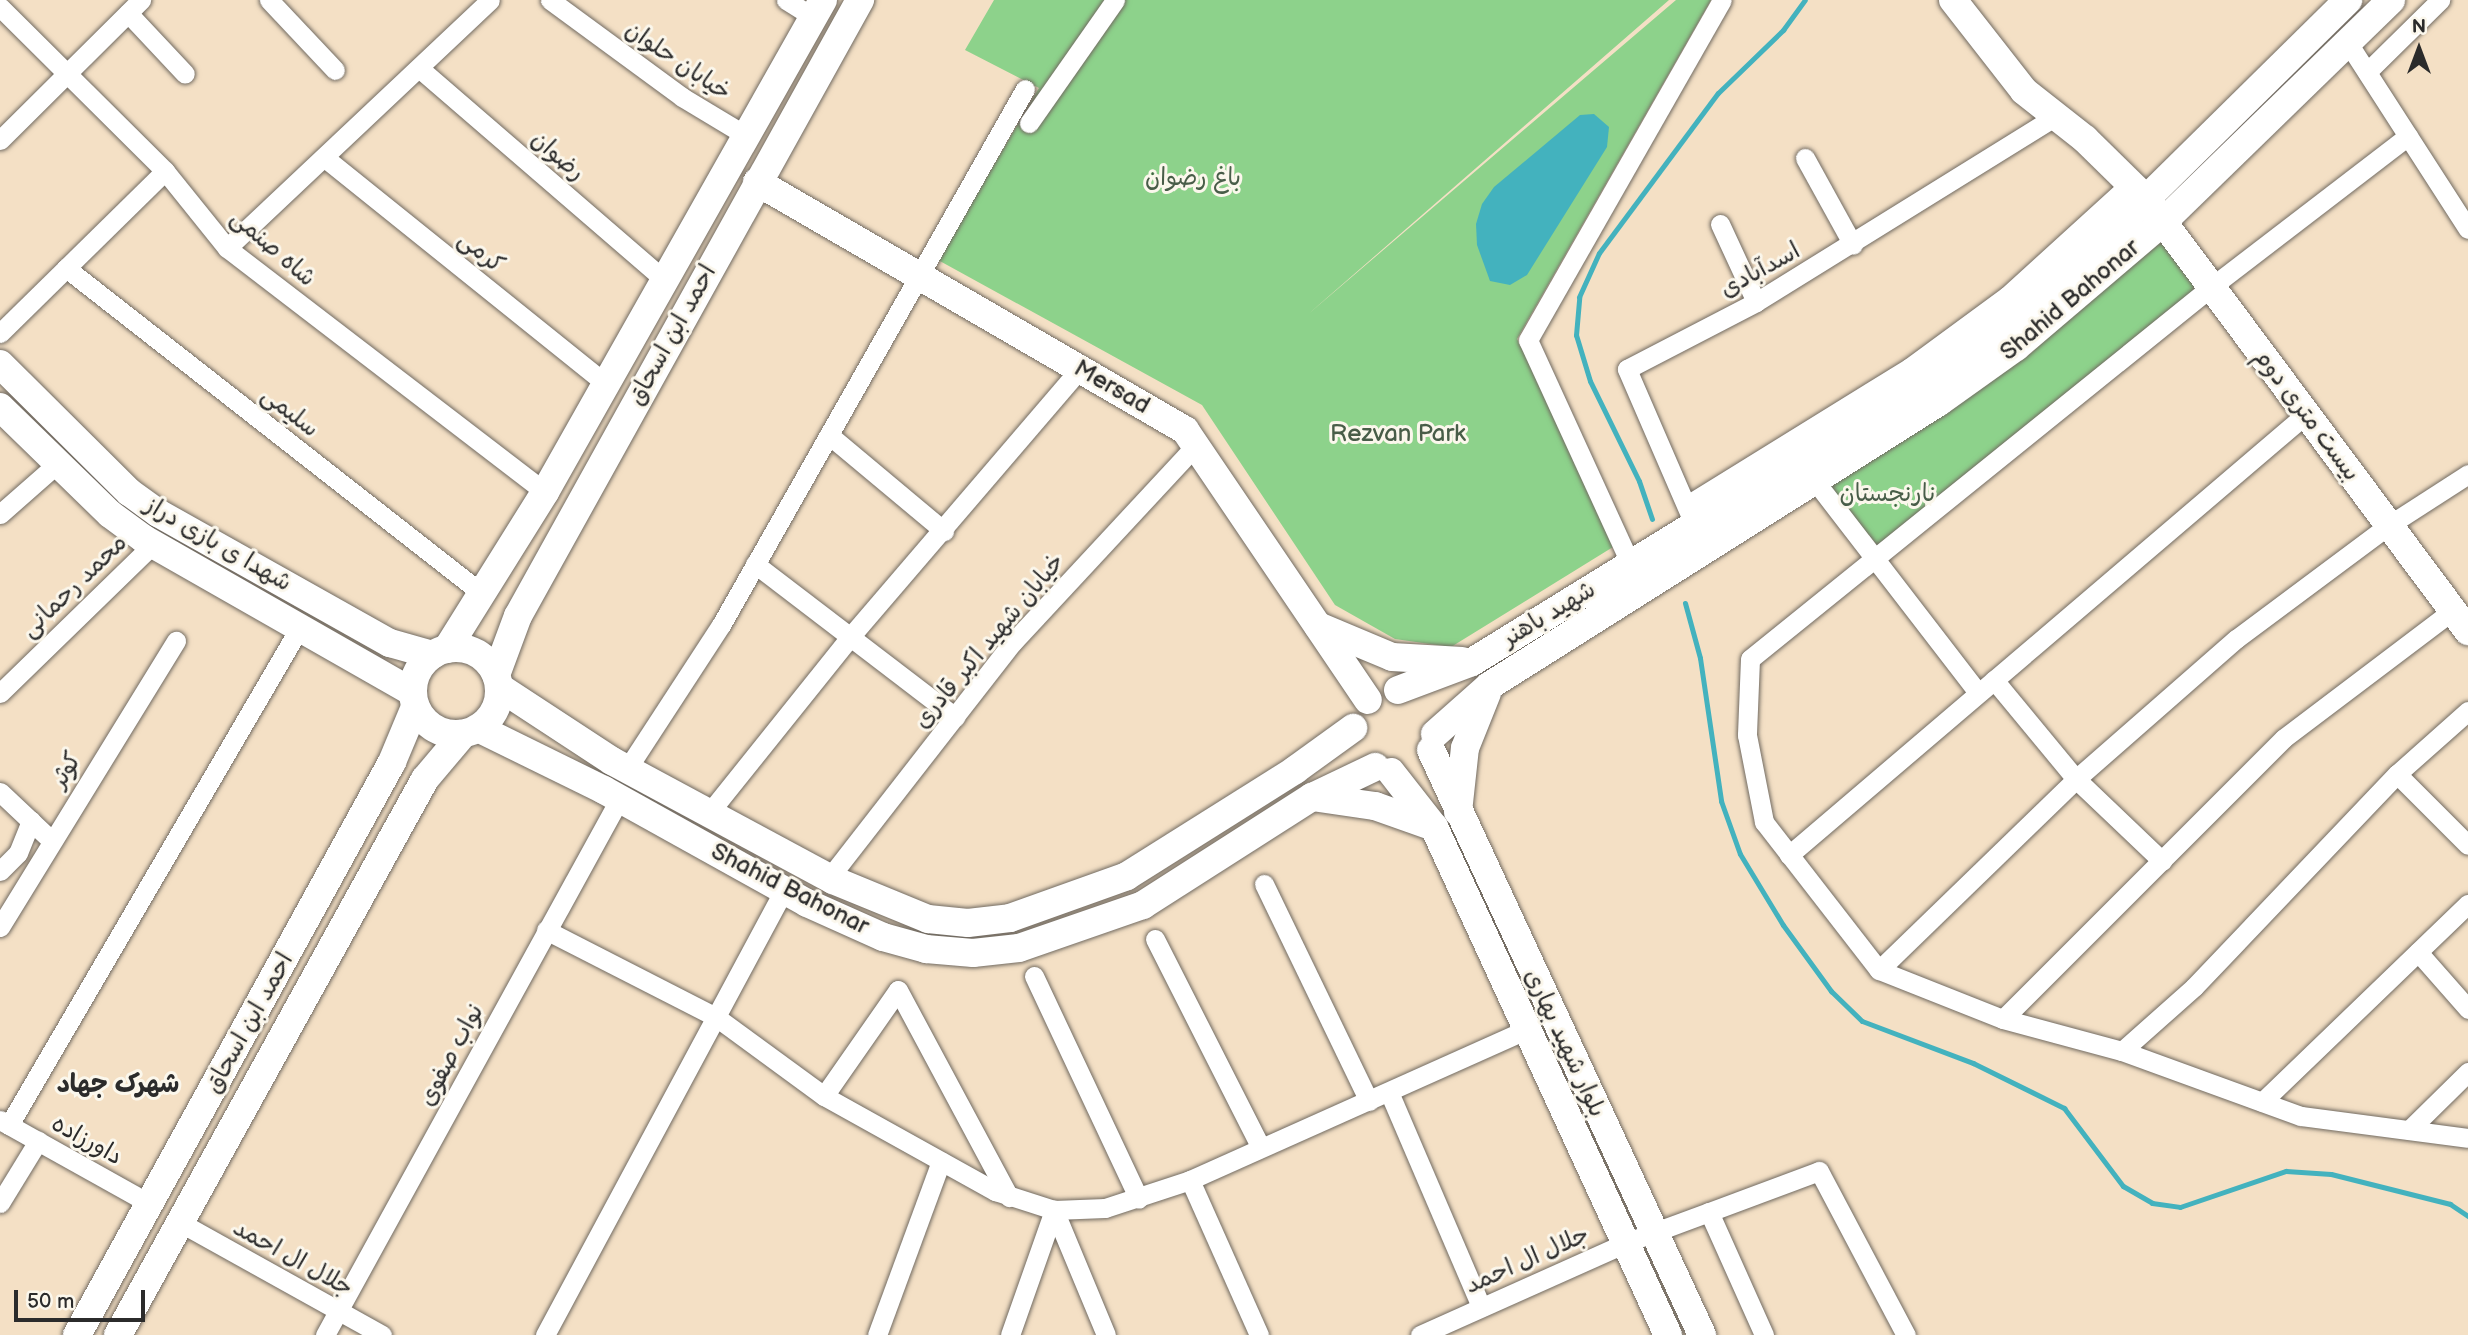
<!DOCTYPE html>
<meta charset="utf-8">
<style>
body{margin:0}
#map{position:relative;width:2468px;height:1335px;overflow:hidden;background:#f4e0c5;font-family:"Balsamiq Sans","Playpen Sans Arabic",sans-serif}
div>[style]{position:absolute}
.green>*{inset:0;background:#8dd28b}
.water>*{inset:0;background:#43b2be}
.stream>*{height:5px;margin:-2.5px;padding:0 2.5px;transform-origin:2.5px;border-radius:2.5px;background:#43b2be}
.roads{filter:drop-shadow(0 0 2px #716a61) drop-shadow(0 0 2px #716a61)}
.street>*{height:19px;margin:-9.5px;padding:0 9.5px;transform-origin:9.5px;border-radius:9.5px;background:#fff}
.secondary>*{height:28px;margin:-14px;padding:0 14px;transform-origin:14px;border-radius:14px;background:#fff}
.secondary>.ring{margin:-14px;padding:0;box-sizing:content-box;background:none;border:28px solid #fff;border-radius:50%}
span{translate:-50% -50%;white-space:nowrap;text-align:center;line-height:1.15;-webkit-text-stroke:6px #fbf7ec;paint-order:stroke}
.street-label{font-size:24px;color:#2b2b2b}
.park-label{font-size:24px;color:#485d48}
.neighbourhood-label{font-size:26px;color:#2b2b2b;font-weight:700}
.north{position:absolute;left:2384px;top:14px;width:70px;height:70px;-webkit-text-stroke:5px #fbf7ec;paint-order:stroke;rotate:0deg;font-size:19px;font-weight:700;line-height:28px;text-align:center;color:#2b2b2b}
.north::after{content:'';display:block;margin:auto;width:24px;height:32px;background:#2b2b2b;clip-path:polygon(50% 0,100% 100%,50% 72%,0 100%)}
.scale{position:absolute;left:14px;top:1290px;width:131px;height:32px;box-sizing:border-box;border:4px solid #2b2b2b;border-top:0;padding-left:9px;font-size:21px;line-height:24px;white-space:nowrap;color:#2b2b2b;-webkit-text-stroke:5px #fbf7ec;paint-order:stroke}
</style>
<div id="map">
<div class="green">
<div style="clip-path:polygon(994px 0,1669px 0,1306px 316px,1676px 0,1711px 0,1517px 339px,1598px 490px,1613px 547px,1451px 647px,1395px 639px,1335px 605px,1202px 405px,938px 260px,1039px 88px,965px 50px)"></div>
<div style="clip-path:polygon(2164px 234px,2207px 291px,1882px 551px,1827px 485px,2030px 354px)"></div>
</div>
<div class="water">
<div style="clip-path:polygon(1594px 114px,1609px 127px,1607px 147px,1527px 275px,1510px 285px,1490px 281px,1477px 245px,1476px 224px,1482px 204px,1494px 187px,1580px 115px)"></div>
</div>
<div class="stream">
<div style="left:1652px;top:519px;width:40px;rotate:-108.9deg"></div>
<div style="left:1639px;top:481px;width:111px;rotate:-116.1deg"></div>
<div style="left:1590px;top:381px;width:48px;rotate:-106.9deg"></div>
<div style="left:1576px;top:335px;width:38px;rotate:-85deg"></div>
<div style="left:1579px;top:297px;width:48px;rotate:-65.6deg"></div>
<div style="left:1599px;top:253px;width:199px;rotate:-53.4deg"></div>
<div style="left:1718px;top:93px;width:91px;rotate:-44.1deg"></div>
<div style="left:1783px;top:30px;width:37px;rotate:-54deg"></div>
<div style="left:1685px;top:603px;width:57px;rotate:74.7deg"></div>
<div style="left:1700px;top:658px;width:145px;rotate:81.6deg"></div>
<div style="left:1721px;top:801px;width:56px;rotate:70.3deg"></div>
<div style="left:1740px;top:854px;width:83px;rotate:58.8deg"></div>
<div style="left:1783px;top:925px;width:82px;rotate:54deg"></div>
<div style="left:1831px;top:991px;width:43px;rotate:44.1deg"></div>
<div style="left:1862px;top:1021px;width:119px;rotate:20.7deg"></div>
<div style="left:1973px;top:1063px;width:102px;rotate:26.3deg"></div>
<div style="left:2064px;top:1108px;width:98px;rotate:52.9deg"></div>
<div style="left:2123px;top:1186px;width:34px;rotate:30deg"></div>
<div style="left:2152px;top:1203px;width:28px;rotate:8deg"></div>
<div style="left:2180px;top:1207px;width:112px;rotate:-18.8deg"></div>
<div style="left:2286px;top:1171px;width:45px;rotate:3.8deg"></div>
<div style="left:2331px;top:1174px;width:123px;rotate:14.1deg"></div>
<div style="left:2450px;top:1204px;width:22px;rotate:34deg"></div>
</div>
<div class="roads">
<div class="street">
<div style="left:269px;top:0;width:96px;rotate:46.7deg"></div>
<div style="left:550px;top:0;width:164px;rotate:36.3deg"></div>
<div style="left:682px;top:97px;width:76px;rotate:31deg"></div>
<div style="left:786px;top:0;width:32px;rotate:32deg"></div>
<div style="left:0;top:7px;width:233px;rotate:44.8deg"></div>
<div style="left:165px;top:171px;width:99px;rotate:51.2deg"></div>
<div style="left:227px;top:248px;width:401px;rotate:37.5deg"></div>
<div style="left:128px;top:13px;width:83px;rotate:46.9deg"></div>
<div style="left:2348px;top:43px;width:221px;rotate:57.2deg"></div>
<div style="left:419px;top:68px;width:325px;rotate:40.8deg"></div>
<div style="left:2367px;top:72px;width:103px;rotate:-44.6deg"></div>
<div style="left:1029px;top:123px;width:150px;rotate:-55deg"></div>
<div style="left:2408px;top:136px;width:248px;rotate:142.5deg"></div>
<div style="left:2211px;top:287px;width:592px;rotate:141.1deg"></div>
<div style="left:1750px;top:659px;width:76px;rotate:92.3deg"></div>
<div style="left:1747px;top:735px;width:89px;rotate:78.9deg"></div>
<div style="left:1764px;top:822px;width:187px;rotate:52.2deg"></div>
<div style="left:1879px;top:970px;width:133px;rotate:21.6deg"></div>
<div style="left:2003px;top:1019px;width:123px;rotate:15.1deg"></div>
<div style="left:2122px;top:1051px;width:190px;rotate:20deg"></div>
<div style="left:2301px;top:1116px;width:168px;rotate:7.5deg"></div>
<div style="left:0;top:140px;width:199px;rotate:-44.8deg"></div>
<div style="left:325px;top:158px;width:361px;rotate:38.8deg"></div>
<div style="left:1805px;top:158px;width:99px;rotate:61.1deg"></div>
<div style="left:1720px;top:224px;width:86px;rotate:65.2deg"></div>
<div style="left:227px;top:248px;width:361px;rotate:-43.3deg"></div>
<div style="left:66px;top:268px;width:531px;rotate:38.04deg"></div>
<div style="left:0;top:333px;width:231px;rotate:-44.5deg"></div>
<div style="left:829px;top:435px;width:150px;rotate:39.9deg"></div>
<div style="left:1815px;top:481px;width:267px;rotate:52.4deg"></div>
<div style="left:1687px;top:505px;width:261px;rotate:-31.7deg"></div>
<div style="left:1909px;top:368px;width:122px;rotate:-36.3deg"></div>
<div style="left:2007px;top:296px;width:166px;rotate:-42.3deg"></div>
<div style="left:0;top:514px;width:77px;rotate:-41.3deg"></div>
<div style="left:1694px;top:524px;width:169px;rotate:-113.4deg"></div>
<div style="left:1627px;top:369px;width:145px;rotate:-27.4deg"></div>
<div style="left:1756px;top:302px;width:353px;rotate:-31.8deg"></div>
<div style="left:755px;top:564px;width:252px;rotate:37.4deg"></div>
<div style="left:1631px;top:565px;width:247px;rotate:-114.6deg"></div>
<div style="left:1528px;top:340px;width:391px;rotate:-60.3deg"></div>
<div style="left:1994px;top:680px;width:129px;rotate:50.4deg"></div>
<div style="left:2076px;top:779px;width:119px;rotate:43.6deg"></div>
<div style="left:0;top:693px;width:214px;rotate:-44.2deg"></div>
<div style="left:627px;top:769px;width:172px;rotate:-56.9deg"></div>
<div style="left:721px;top:625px;width:616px;rotate:-60.44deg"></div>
<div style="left:2397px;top:774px;width:100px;rotate:45deg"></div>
<div style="left:0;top:792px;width:70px;rotate:43.3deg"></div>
<div style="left:709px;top:813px;width:226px;rotate:-51.3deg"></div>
<div style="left:850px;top:637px;width:353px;rotate:-49.4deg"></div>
<div style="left:1789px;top:855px;width:680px;rotate:-40.46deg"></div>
<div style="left:0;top:871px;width:25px;rotate:-45deg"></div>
<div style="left:18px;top:853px;width:35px;rotate:-68deg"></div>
<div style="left:829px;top:878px;width:299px;rotate:-52.1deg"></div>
<div style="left:1013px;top:642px;width:269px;rotate:-47.1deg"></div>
<div style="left:1264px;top:884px;width:241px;rotate:64.2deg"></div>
<div style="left:0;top:927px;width:336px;rotate:-58.4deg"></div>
<div style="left:546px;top:930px;width:191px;rotate:27.1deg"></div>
<div style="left:716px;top:1017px;width:134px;rotate:36.2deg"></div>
<div style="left:824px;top:1096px;width:196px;rotate:29.1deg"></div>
<div style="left:995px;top:1191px;width:62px;rotate:17.9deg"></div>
<div style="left:1054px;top:1210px;width:51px;rotate:-2.2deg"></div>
<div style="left:1105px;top:1208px;width:89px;rotate:-18.2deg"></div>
<div style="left:1190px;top:1180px;width:372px;rotate:-24.1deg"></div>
<div style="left:1155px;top:939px;width:232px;rotate:63.1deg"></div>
<div style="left:2418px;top:952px;width:76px;rotate:48.7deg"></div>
<div style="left:1879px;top:970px;width:274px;rotate:-44.1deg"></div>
<div style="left:2076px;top:779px;width:213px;rotate:-41.2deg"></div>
<div style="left:2236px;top:639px;width:191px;rotate:-36.7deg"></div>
<div style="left:2389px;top:525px;width:94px;rotate:-32.8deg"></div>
<div style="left:1034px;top:976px;width:246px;rotate:64.8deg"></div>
<div style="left:2003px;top:1019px;width:397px;rotate:-45deg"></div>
<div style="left:2284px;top:738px;width:212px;rotate:-37.1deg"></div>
<div style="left:2122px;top:1051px;width:96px;rotate:-41.6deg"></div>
<div style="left:2194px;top:987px;width:294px;rotate:-46.4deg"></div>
<div style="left:2397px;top:774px;width:95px;rotate:-41.6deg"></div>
<div style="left:1389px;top:1092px;width:234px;rotate:66.8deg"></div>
<div style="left:824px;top:1096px;width:129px;rotate:-55.1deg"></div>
<div style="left:898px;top:990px;width:235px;rotate:61.8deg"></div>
<div style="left:2262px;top:1102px;width:286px;rotate:-43.9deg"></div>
<div style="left:0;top:1120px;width:172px;rotate:29.2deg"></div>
<div style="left:9px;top:1125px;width:577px;rotate:-59.7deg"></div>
<div style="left:2409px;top:1130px;width:83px;rotate:-44.5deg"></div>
<div style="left:1190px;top:1180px;width:170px;rotate:66deg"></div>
<div style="left:0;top:1203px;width:73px;rotate:-58.5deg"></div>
<div style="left:1054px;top:1210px;width:135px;rotate:67.4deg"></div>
<div style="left:1709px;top:1212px;width:117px;rotate:-20.4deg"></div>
<div style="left:1819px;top:1171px;width:186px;rotate:62.1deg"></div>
<div style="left:181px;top:1223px;width:230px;rotate:29.1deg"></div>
<div style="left:325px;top:1335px;width:613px;rotate:-61.22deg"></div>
<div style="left:545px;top:1335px;width:505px;rotate:-61.76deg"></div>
<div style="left:877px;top:1335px;width:185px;rotate:-69.8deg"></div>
<div style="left:1010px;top:1335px;width:133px;rotate:-70.6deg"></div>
<div style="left:1420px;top:1335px;width:228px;rotate:-24.1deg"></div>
<div style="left:1628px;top:1242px;width:86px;rotate:-20.3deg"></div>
<div style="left:1709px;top:1212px;width:135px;rotate:65.9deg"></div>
</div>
<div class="secondary">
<div style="left:1953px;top:0;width:115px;rotate:52deg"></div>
<div style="left:2024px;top:91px;width:78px;rotate:38.2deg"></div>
<div style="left:2085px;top:139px;width:86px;rotate:44.5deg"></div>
<div style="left:2146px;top:199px;width:539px;rotate:53.3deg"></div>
<div style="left:757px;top:182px;width:495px;rotate:30.1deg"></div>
<div style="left:1185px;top:430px;width:326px;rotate:55.9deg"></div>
<div style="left:0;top:364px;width:182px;rotate:44.8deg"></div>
<div style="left:129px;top:492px;width:36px;rotate:36deg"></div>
<div style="left:158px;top:513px;width:266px;rotate:29.3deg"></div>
<div style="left:390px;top:643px;width:44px;rotate:15.9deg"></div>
<div style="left:0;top:407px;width:153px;rotate:44.2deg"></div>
<div style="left:110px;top:514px;width:42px;rotate:36.3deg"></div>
<div style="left:144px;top:539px;width:309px;rotate:29.7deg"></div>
<div style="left:1318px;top:626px;width:80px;rotate:22.7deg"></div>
<div style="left:1392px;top:657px;width:70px;rotate:3.3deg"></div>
<div class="ring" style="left:413px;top:648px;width:58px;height:58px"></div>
<div style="left:447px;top:649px;width:185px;rotate:-58deg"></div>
<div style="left:545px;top:492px;width:565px;rotate:-60.53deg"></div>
<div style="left:496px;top:675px;width:63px;rotate:-69.6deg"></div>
<div style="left:518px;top:616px;width:705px;rotate:-60.96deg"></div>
<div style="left:499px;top:687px;width:135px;rotate:33.2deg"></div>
<div style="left:612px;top:761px;width:251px;rotate:28.3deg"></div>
<div style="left:833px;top:880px;width:103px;rotate:22.3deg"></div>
<div style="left:928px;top:919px;width:40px;rotate:5.7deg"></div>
<div style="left:968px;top:923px;width:42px;rotate:-6.8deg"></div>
<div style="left:1010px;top:918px;width:124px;rotate:-19.7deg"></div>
<div style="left:1127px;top:876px;width:199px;rotate:-32.2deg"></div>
<div style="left:1295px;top:770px;width:72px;rotate:-35.9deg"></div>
<div style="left:1398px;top:690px;width:79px;rotate:-20.7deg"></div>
<div style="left:1472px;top:662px;width:533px;rotate:-31.66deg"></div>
<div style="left:1926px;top:382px;width:93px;rotate:-36.3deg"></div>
<div style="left:2001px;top:327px;width:169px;rotate:-40.9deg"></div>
<div style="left:2129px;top:216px;width:308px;rotate:-44.6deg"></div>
<div style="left:478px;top:728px;width:140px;rotate:26.2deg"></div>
<div style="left:604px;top:790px;width:232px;rotate:29.1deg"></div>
<div style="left:807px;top:903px;width:83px;rotate:24.1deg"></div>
<div style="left:883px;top:937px;width:45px;rotate:15.6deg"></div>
<div style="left:926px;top:949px;width:47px;rotate:4.9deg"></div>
<div style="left:973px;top:953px;width:46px;rotate:-6.2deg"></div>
<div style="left:1019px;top:948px;width:131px;rotate:-19.1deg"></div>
<div style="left:1143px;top:905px;width:201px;rotate:-32.6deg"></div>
<div style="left:1312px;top:797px;width:70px;rotate:-25.5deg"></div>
<div style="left:1435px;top:734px;width:72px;rotate:-41.6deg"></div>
<div style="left:1489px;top:686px;width:532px;rotate:-32.26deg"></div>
<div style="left:1939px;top:402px;width:95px;rotate:-35.5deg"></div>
<div style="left:2016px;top:347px;width:193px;rotate:-40.4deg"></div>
<div style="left:2163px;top:222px;width:318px;rotate:-44.2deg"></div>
<div style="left:1431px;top:750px;width:645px;rotate:65.14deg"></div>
<div style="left:1391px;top:772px;width:70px;rotate:52deg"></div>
<div style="left:1434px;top:827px;width:559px;rotate:65.27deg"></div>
<div style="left:1312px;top:797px;width:64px;rotate:8.1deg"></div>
<div style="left:1375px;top:806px;width:63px;rotate:19.6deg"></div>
<div style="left:1458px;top:812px;width:64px;rotate:-83.8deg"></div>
<div style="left:1465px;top:748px;width:59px;rotate:-68.2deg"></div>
<div style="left:77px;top:1335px;width:654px;rotate:-61.2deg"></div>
<div style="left:392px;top:762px;width:60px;rotate:-67.3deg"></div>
<div style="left:118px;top:1335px;width:635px;rotate:-61.09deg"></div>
<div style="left:425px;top:779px;width:59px;rotate:-49.8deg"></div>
</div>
</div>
<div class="street-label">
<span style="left:678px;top:61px;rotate:34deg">خیابان حلوان</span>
<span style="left:558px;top:156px;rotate:41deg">رضوان</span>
<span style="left:273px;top:248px;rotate:41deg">شاه صنمی</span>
<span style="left:481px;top:252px;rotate:39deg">کرمی</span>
<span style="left:1760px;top:270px;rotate:-29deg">اسدآبادی</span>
<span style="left:2070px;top:300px;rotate:-40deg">Shahid Bahonar</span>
<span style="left:672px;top:335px;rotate:-61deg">احمد ابن اسحاق</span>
<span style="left:1112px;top:387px;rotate:30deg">Mersad</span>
<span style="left:290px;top:412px;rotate:38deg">سلیمی</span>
<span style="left:2307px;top:415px;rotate:53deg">بیست متری دوم</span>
<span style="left:218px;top:544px;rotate:30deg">شهدا ی بازی دراز</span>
<span style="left:74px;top:586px;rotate:-44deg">محمد رحمانی</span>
<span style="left:1549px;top:614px;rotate:-31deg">شهید باهنر</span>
<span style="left:989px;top:641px;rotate:-50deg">خیابان شهید اکبر قادری</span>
<span style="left:66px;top:770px;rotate:-58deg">کوثر</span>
<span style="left:790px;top:889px;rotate:27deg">Shahid Bahonar</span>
<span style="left:249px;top:1023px;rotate:-61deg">احمد ابن اسحاق</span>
<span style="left:1565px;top:1043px;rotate:65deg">بلوار شهید بهاری</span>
<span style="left:451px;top:1055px;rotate:-62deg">نواب صفوی</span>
<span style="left:87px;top:1140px;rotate:29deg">داورزاده</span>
<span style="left:293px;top:1258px;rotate:29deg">جلال ال احمد</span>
<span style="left:1527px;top:1260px;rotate:-24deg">جلال ال احمد</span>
</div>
<div class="park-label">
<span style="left:1193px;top:178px">باغ رضوان</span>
<span style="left:1398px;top:434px">Rezvan Park</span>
<span style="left:1888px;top:494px">نارنجستان</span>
</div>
<div class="neighbourhood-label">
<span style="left:118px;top:1085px">شهرک جهاد</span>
</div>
<div class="north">N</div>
<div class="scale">50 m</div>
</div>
